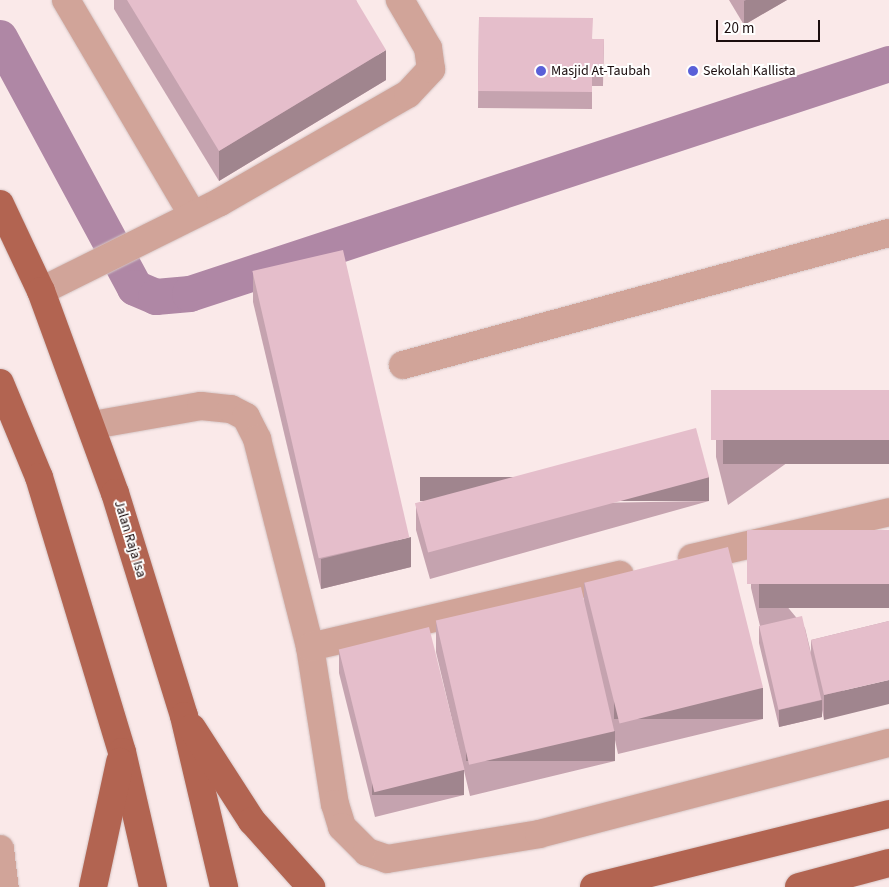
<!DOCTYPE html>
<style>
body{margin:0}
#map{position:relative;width:889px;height:887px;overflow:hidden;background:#fae9e9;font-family:"Source Sans 3",sans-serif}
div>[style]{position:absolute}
.canal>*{height:36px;margin:-18px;padding:0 18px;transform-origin:18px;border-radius:18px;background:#af87a5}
.roads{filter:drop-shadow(0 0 1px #d6c6c6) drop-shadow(0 0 1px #d6c6c6)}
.minor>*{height:28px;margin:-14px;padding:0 14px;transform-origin:14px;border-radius:14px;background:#d1a499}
.major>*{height:28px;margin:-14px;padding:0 14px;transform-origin:14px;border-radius:14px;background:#b26451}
.wall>*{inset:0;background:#c5a3af}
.shaded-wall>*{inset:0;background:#a0858e;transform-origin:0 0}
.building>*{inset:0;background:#e5becb;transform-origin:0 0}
.dots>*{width:14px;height:14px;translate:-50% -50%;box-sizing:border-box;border:2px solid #fff;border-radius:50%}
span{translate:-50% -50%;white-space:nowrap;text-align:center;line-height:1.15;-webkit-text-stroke:4px #fff;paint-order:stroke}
.poi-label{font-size:14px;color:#1b0d0e}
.left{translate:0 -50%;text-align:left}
.street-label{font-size:14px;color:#1b0d0e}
.scale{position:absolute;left:716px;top:20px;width:104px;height:22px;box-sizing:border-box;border:2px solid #1b0d0e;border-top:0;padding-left:6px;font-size:15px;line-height:18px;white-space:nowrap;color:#1b0d0e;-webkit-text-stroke:4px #fff;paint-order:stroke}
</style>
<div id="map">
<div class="canal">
<div style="left:0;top:38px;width:284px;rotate:61.6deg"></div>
<div style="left:135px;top:288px;width:23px;rotate:23deg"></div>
<div style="left:156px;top:297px;width:34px;rotate:-5deg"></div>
<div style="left:190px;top:294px;width:736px;rotate:-18.21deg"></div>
</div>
<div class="roads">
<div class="minor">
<div style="left:66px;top:0;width:248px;rotate:59.5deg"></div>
<div style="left:41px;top:291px;width:200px;rotate:-26.4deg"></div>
<div style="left:220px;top:202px;width:217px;rotate:-29.9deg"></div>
<div style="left:408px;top:94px;width:34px;rotate:-47deg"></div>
<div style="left:431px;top:69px;width:21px;rotate:-98deg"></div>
<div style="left:428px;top:48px;width:56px;rotate:-120.3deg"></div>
<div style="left:403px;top:365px;width:504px;rotate:-15.2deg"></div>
<div style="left:93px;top:425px;width:110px;rotate:-10deg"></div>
<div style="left:201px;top:406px;width:30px;rotate:6deg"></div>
<div style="left:231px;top:409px;width:17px;rotate:28deg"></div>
<div style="left:246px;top:417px;width:25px;rotate:63deg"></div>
<div style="left:257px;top:439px;width:215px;rotate:75.7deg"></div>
<div style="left:310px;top:647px;width:159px;rotate:81deg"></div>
<div style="left:335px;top:804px;width:24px;rotate:73deg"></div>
<div style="left:342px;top:827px;width:35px;rotate:45deg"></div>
<div style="left:367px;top:852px;width:21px;rotate:19deg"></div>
<div style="left:387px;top:859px;width:154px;rotate:-9.3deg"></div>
<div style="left:539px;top:834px;width:362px;rotate:-14.6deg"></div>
<div style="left:692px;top:558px;width:202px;rotate:-13.1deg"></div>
<div style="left:310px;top:647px;width:318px;rotate:-13.1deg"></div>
<div style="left:0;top:849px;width:38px;rotate:83deg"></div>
</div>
<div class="major">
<div style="left:0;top:204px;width:96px;rotate:64.8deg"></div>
<div style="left:41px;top:291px;width:215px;rotate:69.9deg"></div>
<div style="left:115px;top:493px;width:233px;rotate:72.8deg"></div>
<div style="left:184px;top:716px;width:176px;rotate:76.8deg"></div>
<div style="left:0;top:383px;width:102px;rotate:67.5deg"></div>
<div style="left:39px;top:477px;width:287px;rotate:73.2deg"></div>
<div style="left:122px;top:752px;width:139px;rotate:77.1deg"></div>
<div style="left:192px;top:728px;width:111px;rotate:57.2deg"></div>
<div style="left:252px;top:821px;width:89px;rotate:48.2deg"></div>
<div style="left:93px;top:887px;width:128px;rotate:-77.8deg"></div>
<div style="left:594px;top:887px;width:304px;rotate:-13.9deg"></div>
<div style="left:799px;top:887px;width:93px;rotate:-14.9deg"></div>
</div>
</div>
<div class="wall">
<div style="clip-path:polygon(114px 0,356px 0,386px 80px,219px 181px,114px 9px)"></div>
<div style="clip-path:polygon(729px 0,787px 0,744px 25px)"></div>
<div style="clip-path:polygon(479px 17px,593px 39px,604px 39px,603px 86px,592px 86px,592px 109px,478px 108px)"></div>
<div style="clip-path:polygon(253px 272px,411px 567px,321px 589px,253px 302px)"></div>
<div style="clip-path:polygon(889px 390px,728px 505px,716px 457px,716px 433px)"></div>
<div style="clip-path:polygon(709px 501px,430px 579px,416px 530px,416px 506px)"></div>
<div style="clip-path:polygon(751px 563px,805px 628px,811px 653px,811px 640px,889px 621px,824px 720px,822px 710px,822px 717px,779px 727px,759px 643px,759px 626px,760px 626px,751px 588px)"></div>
<div style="clip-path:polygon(584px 582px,763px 719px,618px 754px,615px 740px,615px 761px,470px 796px,436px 652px,436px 622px,584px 602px)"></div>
<div style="clip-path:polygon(339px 649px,464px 795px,375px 817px,339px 673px)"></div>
</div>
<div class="shaded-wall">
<div style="clip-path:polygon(746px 0,787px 0,744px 25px,744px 1px)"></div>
<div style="clip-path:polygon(386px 50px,386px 80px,219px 181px,219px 151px)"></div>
<div style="left:889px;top:440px;width:24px;height:166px;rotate:90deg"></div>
<div style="left:709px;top:477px;width:24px;height:289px;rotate:90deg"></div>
<div style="clip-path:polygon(411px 537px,411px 567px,321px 589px,321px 559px)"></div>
<div style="left:889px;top:584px;width:24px;height:130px;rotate:90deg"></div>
<div style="clip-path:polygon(889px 680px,889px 704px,824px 720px,824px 695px)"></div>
<div style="left:763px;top:688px;width:31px;height:149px;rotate:90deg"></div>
<div style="clip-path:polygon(822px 700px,822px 717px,779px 727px,779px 710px)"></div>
<div style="left:615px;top:731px;width:30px;height:149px;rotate:90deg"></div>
<div style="left:464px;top:770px;width:25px;height:92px;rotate:90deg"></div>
</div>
<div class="building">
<div style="clip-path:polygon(127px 0,356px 0,386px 50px,219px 151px)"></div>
<div style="clip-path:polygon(479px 17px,593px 18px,592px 39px,604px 39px,603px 69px,592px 69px,592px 92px,478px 91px)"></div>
<div style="left:343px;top:250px;width:295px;height:93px;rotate:77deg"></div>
<div style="left:889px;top:390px;width:50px;height:178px;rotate:90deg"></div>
<div style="left:696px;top:428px;width:51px;height:291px;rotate:75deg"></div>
<div style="left:889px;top:530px;width:54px;height:142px;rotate:90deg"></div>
<div style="left:728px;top:547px;width:145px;height:148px;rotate:76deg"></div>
<div style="left:581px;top:587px;width:148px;height:149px;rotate:77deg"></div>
<div style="left:802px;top:616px;width:86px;height:44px;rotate:77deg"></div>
<div style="clip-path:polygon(889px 621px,889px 680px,824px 695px,811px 640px)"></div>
<div style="left:429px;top:627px;width:147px;height:93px;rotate:76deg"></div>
</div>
<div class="dots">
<div style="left:541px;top:71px;background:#5a60d8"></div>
<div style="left:693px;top:71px;background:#5a60d8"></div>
</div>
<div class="poi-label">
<span class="left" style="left:551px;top:71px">Masjid At-Taubah</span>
<span class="left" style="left:703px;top:71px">Sekolah Kallista</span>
</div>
<div class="street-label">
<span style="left:130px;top:539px;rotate:73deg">Jalan Raja Isa</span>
</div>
<div class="scale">20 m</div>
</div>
